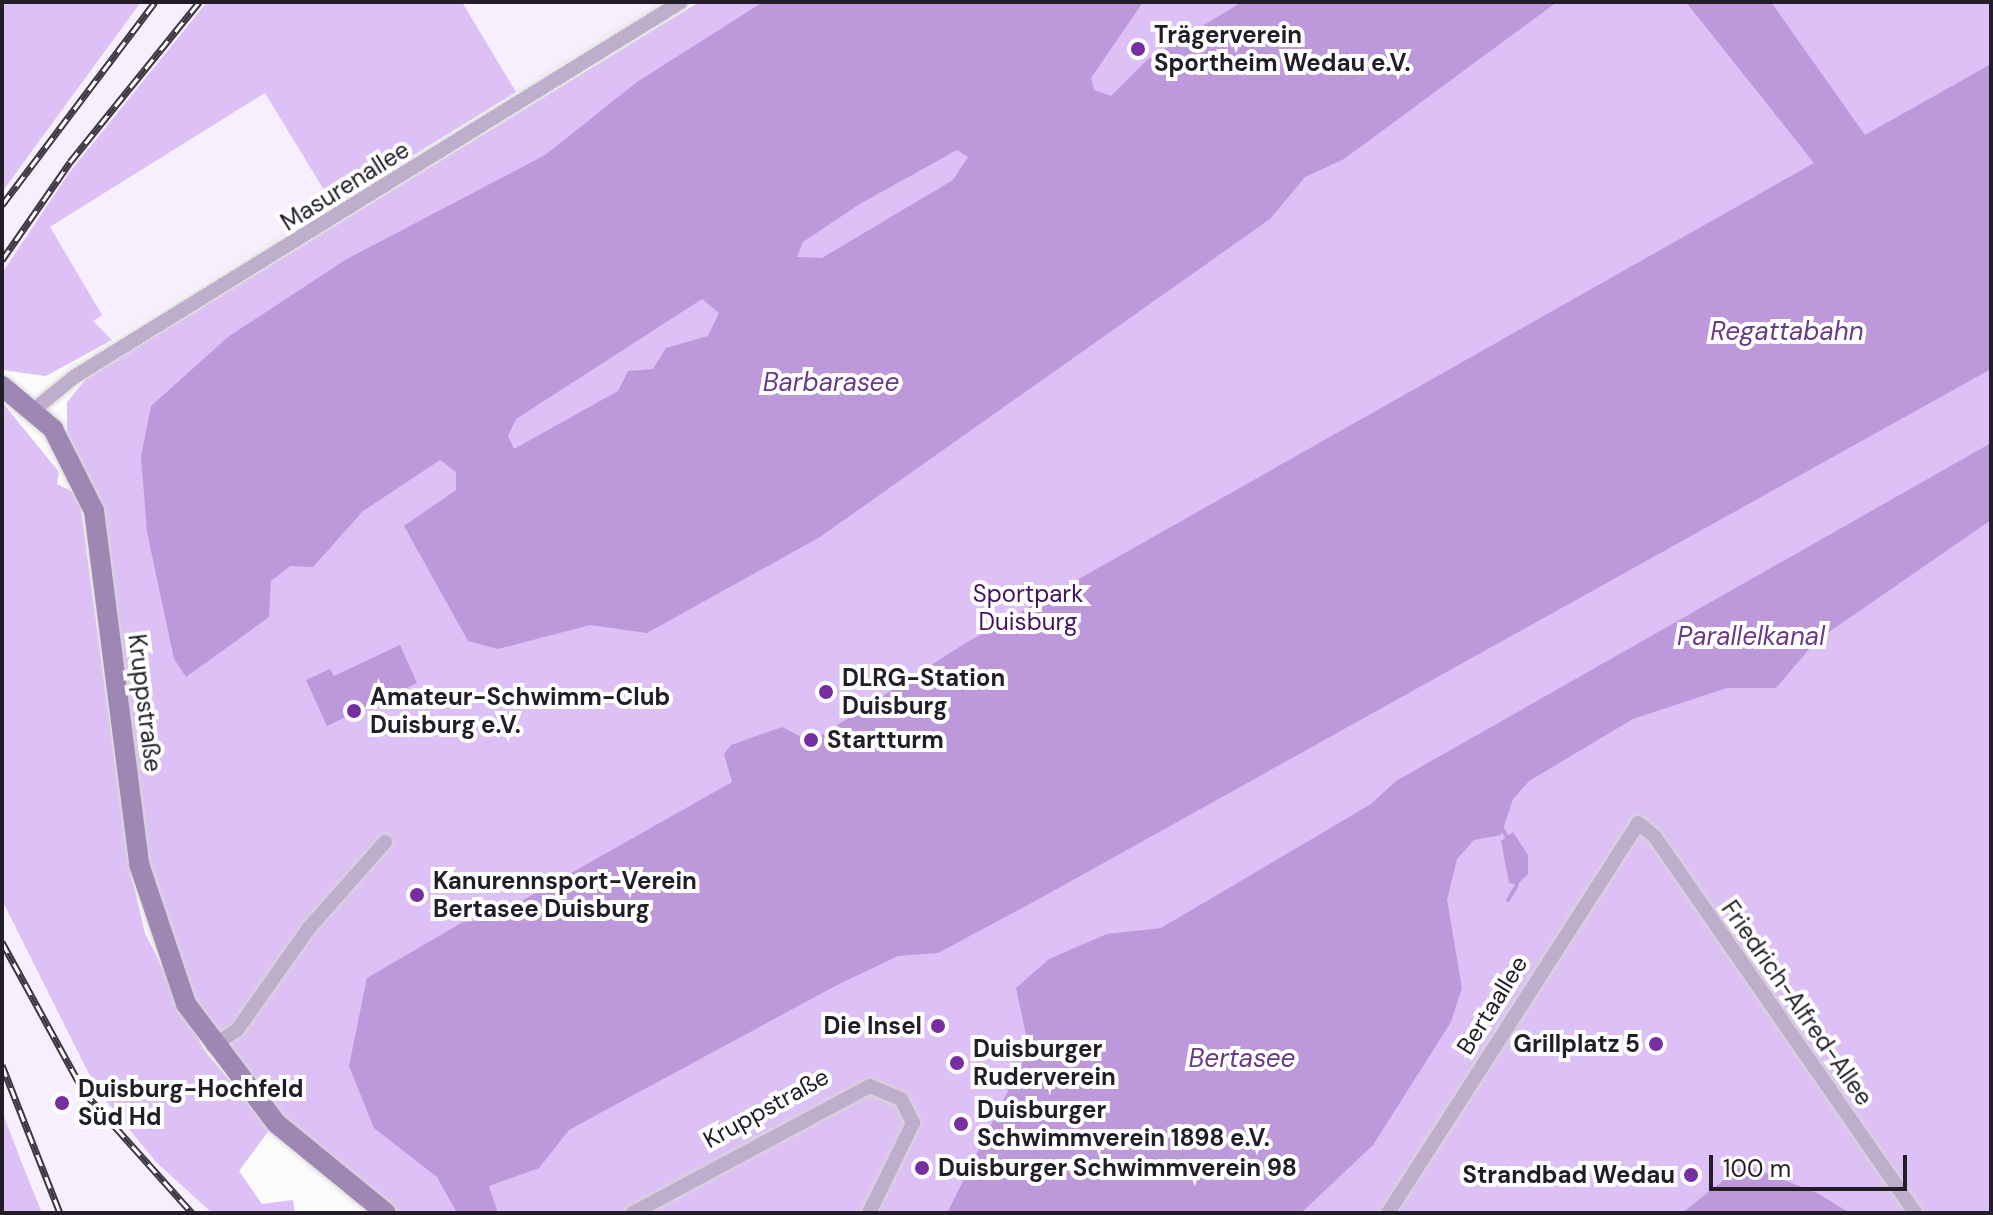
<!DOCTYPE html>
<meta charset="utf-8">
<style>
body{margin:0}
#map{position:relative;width:1993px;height:1215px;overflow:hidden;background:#fbfbfb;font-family:"DM Sans",sans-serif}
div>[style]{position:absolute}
.built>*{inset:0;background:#f7effd}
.green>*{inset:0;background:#ddc0f5}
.water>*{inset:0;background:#bd98da}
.stream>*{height:4px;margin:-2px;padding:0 2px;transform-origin:2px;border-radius:2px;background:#bd98da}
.roads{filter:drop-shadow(0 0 2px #d8d7d9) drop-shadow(0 0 2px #d8d7d9)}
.street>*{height:14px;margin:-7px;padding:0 7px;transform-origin:7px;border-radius:7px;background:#beadcb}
.secondary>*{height:20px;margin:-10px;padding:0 10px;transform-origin:10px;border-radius:10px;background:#9f87b3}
.rail>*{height:7px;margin-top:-3.5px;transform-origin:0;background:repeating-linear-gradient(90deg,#fff 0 12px,#3c3740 0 24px);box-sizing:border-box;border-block:2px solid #3c3740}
.dots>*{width:22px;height:22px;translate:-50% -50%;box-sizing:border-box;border:4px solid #fff;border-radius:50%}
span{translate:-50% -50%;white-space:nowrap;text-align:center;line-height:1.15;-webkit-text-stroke:8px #fff;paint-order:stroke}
.poi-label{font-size:24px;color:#221d27;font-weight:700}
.left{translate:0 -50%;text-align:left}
.right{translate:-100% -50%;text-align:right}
.street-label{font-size:24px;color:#221d27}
.park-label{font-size:24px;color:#441260}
.water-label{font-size:26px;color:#693a88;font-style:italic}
.frame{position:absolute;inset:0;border:4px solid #221d27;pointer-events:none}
.scale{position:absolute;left:1709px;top:1155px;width:198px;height:36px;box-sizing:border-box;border:4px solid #221d27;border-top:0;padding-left:10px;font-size:24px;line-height:28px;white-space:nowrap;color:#221d27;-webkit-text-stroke:6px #fff;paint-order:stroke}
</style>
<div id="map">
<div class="built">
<div style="clip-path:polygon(141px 2px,207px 2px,69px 173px,2px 273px,2px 192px)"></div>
<div style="clip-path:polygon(462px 2px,663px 2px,516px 92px)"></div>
<div style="clip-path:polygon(265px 93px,333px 205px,112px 340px,102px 335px,93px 321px,101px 315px,50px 228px)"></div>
<div style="clip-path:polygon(2px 900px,97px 1090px,156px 1162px,212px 1213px,42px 1213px,2px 1111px)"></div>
</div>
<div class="green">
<div style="clip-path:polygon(2px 2px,141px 2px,2px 192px)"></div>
<div style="clip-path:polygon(207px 2px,462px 2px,516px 92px,333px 205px,265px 93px,50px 227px,102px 315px,93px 321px,112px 340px,46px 376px,2px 370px,2px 273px,69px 173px)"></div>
<div style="clip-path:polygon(699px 2px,1991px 2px,1991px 1213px,400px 1213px,307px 1143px,238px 1071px,185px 983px,146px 860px,100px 505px,67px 432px,67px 402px,87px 378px)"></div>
<div style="clip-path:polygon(2px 402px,59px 472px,57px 484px,79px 495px,129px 865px,145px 933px,204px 1050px,270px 1129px,239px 1171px,262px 1204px,293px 1200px,295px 1213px,212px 1213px,156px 1162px,97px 1090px,2px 900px)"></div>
<div style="clip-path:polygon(2px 1111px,20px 1158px,42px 1213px,2px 1213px)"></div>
</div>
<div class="water">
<div style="clip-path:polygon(evenodd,763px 2px,1143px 2px,1091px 78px,1094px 90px,1111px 96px,1148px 59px,1242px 2px,1557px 2px,1344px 159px,1305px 177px,1270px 219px,820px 537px,647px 633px,590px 625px,498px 649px,468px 641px,404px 526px,456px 490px,456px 472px,440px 460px,363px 511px,313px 567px,290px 566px,271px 581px,269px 617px,186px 677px,174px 659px,147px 532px,141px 457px,151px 406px,228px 337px,345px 260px,545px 155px,637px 82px,763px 2px,957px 150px,968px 157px,953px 180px,822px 258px,797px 257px,803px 242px,858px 205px,957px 150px,763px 2px,702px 299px,719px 313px,708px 336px,666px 348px,653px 369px,628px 371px,618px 391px,514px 449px,508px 436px,516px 419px,702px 299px)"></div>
<div style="clip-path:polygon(1686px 2px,1771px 2px,1865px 135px,1991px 64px,1991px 369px,1037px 900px,938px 953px,898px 956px,837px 985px,602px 1112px,569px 1130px,539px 1168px,489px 1186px,498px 1213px,457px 1213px,437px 1177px,374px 1128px,349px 1066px,367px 978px,463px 922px,488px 920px,732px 782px,724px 754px,731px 745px,782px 727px,811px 742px,964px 644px,1814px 163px)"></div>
<div style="clip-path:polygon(1991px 443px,1991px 520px,1816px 641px,1776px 688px,1727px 688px,1633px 719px,1529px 781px,1513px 799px,1501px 835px,1474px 840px,1457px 859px,1447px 900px,1462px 988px,1451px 1022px,1373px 1145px,1301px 1213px,947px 1213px,1029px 1049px,1016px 988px,1049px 959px,1107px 934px,1161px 928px,1371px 804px,1396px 781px)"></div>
<div style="clip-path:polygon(400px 645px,417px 683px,327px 726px,306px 680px,330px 669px,334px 676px)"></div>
<div style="clip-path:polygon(1513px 832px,1528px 855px,1528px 874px,1517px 885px,1509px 883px,1501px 841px)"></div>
<div style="clip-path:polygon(1753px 1168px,1817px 1193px,1850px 1213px,1682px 1213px,1739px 1168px)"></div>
</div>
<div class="stream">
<div style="left:1503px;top:830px;width:8px;rotate:60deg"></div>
<div style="left:1508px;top:900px;width:17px;rotate:-59deg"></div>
</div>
<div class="roads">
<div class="street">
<div style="left:35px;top:409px;width:50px;rotate:-39.4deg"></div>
<div style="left:74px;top:377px;width:713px;rotate:-31.71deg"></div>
<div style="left:213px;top:1046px;width:29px;rotate:-34deg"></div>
<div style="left:237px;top:1030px;width:125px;rotate:-54.8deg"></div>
<div style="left:309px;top:928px;width:115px;rotate:-48.5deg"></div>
<div style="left:633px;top:1213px;width:269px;rotate:-28.2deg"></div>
<div style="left:870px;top:1086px;width:34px;rotate:23deg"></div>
<div style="left:901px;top:1099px;width:27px;rotate:63deg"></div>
<div style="left:913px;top:1123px;width:100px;rotate:116.1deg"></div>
<div style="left:1388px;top:1213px;width:463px;rotate:-57.3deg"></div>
<div style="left:1638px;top:823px;width:22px;rotate:39deg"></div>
<div style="left:1655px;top:837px;width:457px;rotate:55.3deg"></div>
</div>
<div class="secondary">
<div style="left:2px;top:386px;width:67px;rotate:40.1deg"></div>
<div style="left:53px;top:429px;width:92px;rotate:63.4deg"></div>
<div style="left:94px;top:511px;width:356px;rotate:82.7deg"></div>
<div style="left:139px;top:864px;width:148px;rotate:71.4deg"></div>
<div style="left:186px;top:1004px;width:149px;rotate:52.9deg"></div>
<div style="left:276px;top:1123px;width:142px;rotate:39.3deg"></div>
</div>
</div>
<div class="rail">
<div style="left:2px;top:205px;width:254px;rotate:-53deg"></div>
<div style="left:2px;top:260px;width:119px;rotate:-55.2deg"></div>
<div style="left:70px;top:162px;width:206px;rotate:-51.1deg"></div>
<div style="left:2px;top:942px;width:171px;rotate:61.3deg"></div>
<div style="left:84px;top:1092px;width:162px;rotate:48.2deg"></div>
<div style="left:2px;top:1065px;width:159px;rotate:68.6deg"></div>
</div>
<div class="dots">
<div style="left:1138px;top:49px;background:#762ea1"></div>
<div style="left:826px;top:692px;background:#762ea1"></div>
<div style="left:354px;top:711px;background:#762ea1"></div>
<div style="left:811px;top:740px;background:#762ea1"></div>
<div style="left:417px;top:895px;background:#762ea1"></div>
<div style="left:938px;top:1026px;background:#762ea1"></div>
<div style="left:1656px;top:1044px;background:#762ea1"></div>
<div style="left:957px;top:1063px;background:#762ea1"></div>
<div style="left:62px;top:1103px;background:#762ea1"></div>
<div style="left:961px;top:1124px;background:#762ea1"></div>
<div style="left:922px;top:1168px;background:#762ea1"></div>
<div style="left:1691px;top:1175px;background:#762ea1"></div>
</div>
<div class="poi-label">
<span class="left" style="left:1154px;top:49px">Trägerverein<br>Sportheim Wedau e.V.</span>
<span class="left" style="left:842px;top:692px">DLRG-Station<br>Duisburg</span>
<span class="left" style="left:370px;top:711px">Amateur-Schwimm-Club<br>Duisburg e.V.</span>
<span class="left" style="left:827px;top:740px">Startturm</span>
<span class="left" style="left:433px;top:895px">Kanurennsport-Verein<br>Bertasee Duisburg</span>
<span class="right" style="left:922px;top:1026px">Die Insel</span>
<span class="right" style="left:1640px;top:1044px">Grillplatz 5</span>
<span class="left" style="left:973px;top:1063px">Duisburger<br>Ruderverein</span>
<span class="left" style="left:78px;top:1103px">Duisburg-Hochfeld<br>Süd Hd</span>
<span class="left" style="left:977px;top:1124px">Duisburger<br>Schwimmverein 1898 e.V.</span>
<span class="left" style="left:938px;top:1168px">Duisburger Schwimmverein 98</span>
<span class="right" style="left:1675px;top:1175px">Strandbad Wedau</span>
</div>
<div class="street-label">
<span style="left:345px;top:186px;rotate:-32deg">Masurenallee</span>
<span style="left:145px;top:703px;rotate:83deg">Kruppstraße</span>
<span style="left:1797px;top:1003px;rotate:55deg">Friedrich-Alfred-Allee</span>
<span style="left:1492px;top:1005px;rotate:-58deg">Bertaallee</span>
<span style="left:766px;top:1108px;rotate:-29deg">Kruppstraße</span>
</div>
<div class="park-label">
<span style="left:1028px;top:608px">Sportpark<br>Duisburg</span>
</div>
<div class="water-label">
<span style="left:1787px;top:332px">Regattabahn</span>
<span style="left:831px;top:383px">Barbarasee</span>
<span style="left:1751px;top:637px">Parallelkanal</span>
<span style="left:1242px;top:1059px">Bertasee</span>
</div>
<div class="frame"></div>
<div class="scale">100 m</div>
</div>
